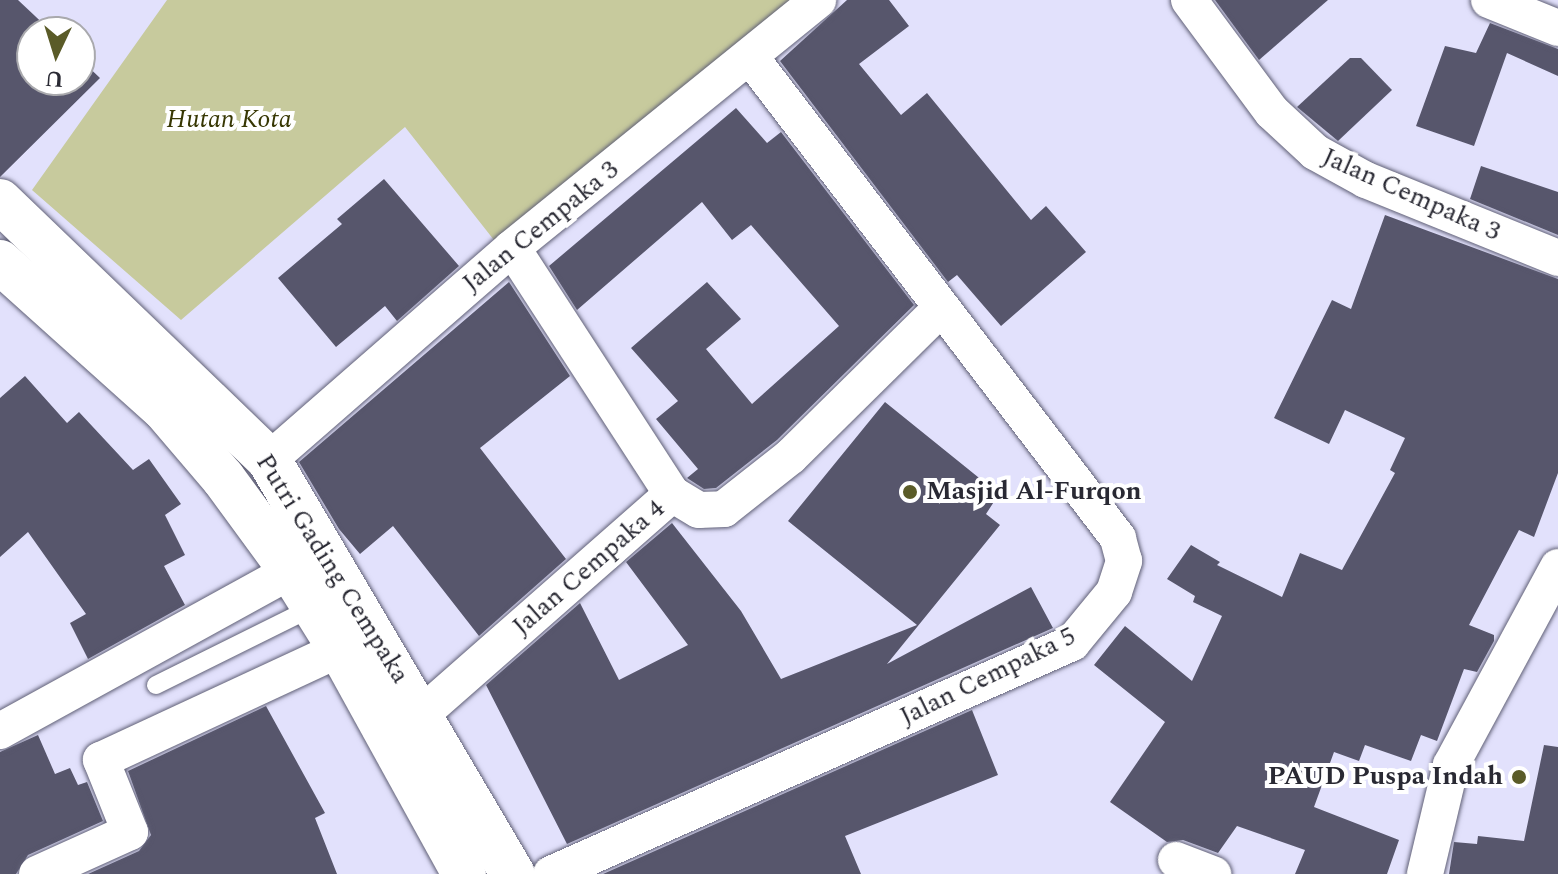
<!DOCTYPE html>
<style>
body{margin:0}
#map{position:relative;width:1558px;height:874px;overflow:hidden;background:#e2e1fc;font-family:Spectral,serif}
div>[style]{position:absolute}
.green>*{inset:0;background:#c7ca9d}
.building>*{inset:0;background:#57566c}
.roads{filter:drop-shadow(0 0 2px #606076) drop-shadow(0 0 2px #606076)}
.lane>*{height:18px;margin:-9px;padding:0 9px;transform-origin:9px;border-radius:9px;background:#fff}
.street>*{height:36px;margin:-18px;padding:0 18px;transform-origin:18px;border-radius:18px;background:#fff}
.secondary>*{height:44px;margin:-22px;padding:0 22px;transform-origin:22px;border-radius:22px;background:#fff}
.dots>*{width:22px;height:22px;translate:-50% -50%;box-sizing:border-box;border:4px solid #fff;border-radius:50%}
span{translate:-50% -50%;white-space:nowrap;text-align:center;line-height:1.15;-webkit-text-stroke:8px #fff;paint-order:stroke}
.park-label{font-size:26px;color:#373703;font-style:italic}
.street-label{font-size:26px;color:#292933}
.poi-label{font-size:26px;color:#292933;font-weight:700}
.left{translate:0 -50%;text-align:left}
.right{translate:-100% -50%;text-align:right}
.north{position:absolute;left:16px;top:16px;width:80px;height:80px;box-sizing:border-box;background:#fff;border:2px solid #a9a9ad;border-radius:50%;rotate:184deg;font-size:22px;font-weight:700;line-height:32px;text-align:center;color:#292933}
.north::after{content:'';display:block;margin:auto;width:28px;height:36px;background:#5a5b28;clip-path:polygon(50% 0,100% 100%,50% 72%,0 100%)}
</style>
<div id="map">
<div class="green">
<div style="clip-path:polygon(167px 0,790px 0,501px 249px,405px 127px,181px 320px,32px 190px)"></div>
</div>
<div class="building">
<div style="clip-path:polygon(0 0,18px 0,52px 32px,32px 32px,32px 80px,80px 80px,80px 59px,100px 78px,0 177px)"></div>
<div style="clip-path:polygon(847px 0,889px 0,909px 26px,859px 64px,901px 115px,927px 93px,1031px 220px,1046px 206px,1086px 252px,1001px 326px,957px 275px,948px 282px,780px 61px)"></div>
<div style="clip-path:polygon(1215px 0,1328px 0,1259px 60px)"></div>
<div style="clip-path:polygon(1490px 23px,1558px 49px,1558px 76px,1507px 53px,1474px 146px,1416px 126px,1445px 46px,1476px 53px)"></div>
<div style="clip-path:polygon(1350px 58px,1361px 58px,1392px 90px,1338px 141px,1297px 107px)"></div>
<div style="clip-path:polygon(736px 108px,767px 143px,781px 132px,914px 305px,777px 440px,716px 488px,704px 489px,687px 478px,698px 469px,656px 419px,678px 401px,631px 348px,707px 282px,741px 319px,706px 349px,752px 404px,839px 326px,751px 225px,732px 240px,702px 202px,577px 310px,549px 266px)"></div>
<div style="clip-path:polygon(1481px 166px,1558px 192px,1558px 235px,1470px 199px)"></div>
<div style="clip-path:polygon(384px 179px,459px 266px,397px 321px,385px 306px,336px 347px,278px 278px,342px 224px,337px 219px)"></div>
<div style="clip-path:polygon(1385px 215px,1558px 279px,1558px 473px,1534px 537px,1519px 530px,1469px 625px,1494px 635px,1494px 641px,1477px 672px,1464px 669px,1437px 741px,1421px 735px,1411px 761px,1365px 745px,1359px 761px,1334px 752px,1314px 807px,1399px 840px,1387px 874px,1295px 874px,1305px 850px,1237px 826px,1218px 853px,1183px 840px,1167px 842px,1110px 802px,1165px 722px,1094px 665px,1125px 626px,1192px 681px,1222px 616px,1193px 602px,1195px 596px,1167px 579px,1191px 545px,1220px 562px,1217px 565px,1282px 597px,1300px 553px,1342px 570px,1395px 473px,1390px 470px,1405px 438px,1345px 410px,1329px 444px,1274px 418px,1332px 300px,1351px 309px)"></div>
<div style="clip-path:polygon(509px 282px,570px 376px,480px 448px,566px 559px,479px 636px,393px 526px,360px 554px,339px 529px,299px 462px)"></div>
<div style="clip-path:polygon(25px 376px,67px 423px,79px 412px,133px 470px,149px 459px,181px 504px,165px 515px,185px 555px,164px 566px,185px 605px,88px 659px,70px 623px,86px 614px,28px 532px,0 557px,0 398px)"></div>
<div style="clip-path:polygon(885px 402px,999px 494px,986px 514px,1000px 525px,887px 664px,1031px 587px,1053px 628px,567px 844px,486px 685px,580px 603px,619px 680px,688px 645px,626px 562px,672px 523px,741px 611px,781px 679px,917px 625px,788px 521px)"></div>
<div style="clip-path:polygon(266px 706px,325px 813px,315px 818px,337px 874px,88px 874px,139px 851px,151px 835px,128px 771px)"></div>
<div style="clip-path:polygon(972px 710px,998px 775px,845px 836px,861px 874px,603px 874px)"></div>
<div style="clip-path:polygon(38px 735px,55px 774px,70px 768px,78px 785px,87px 782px,103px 821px,28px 855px,16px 874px,0 874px,0 752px)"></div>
<div style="clip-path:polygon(1544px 745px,1558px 747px,1558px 874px,1449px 874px,1454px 842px,1477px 844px,1478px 836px,1524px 841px)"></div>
</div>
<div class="roads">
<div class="lane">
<div style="left:156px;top:685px;width:175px;rotate:-26.4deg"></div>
</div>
<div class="street">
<div style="left:1189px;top:0;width:139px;rotate:53.5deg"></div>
<div style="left:1272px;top:112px;width:59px;rotate:42.9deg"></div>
<div style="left:1315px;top:152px;width:58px;rotate:28.8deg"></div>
<div style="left:1366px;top:180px;width:207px;rotate:22.1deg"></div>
<div style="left:1489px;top:0;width:74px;rotate:22.1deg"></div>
<div style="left:269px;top:460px;width:322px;rotate:-41.1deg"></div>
<div style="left:512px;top:248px;width:394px;rotate:-39deg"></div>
<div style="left:672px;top:494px;width:31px;rotate:31deg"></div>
<div style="left:699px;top:510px;width:25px;rotate:-2deg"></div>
<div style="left:724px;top:509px;width:85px;rotate:-38.3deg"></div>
<div style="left:791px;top:456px;width:211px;rotate:-44.6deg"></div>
<div style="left:394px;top:725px;width:31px;rotate:-22deg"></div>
<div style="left:423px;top:713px;width:332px;rotate:-41.3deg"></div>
<div style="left:672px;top:494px;width:293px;rotate:-123deg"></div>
<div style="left:0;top:731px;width:332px;rotate:-28.8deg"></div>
<div style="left:1176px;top:860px;width:40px;rotate:21deg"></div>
<div style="left:37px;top:874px;width:102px;rotate:-24.3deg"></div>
<div style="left:130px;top:832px;width:78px;rotate:-111.9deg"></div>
<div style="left:101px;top:760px;width:264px;rotate:-24.9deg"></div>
<div style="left:551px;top:874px;width:570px;rotate:-23.91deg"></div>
<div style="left:1072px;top:643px;width:66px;rotate:-50.5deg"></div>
<div style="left:1114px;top:592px;width:33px;rotate:-72deg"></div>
<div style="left:1124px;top:561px;width:24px;rotate:-105deg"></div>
<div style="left:1118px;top:538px;width:604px;rotate:-127.4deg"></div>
<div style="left:1425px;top:874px;width:112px;rotate:-76.6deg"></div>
<div style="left:1451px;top:765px;width:225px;rotate:-61.6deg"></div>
</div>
<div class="secondary">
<div style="left:0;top:201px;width:373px;rotate:43.9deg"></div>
<div style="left:269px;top:460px;width:481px;rotate:59.5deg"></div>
<div style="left:0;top:262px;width:220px;rotate:41.9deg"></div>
<div style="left:164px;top:409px;width:91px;rotate:49.5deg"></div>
<div style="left:223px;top:478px;width:115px;rotate:53.8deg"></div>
<div style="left:291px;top:571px;width:92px;rotate:57.9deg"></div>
<div style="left:340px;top:649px;width:257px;rotate:61.1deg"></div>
</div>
</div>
<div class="dots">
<div style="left:910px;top:492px;background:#5a5b28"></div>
<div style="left:1519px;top:777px;background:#5a5b28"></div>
</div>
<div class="park-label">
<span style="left:229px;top:120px">Hutan Kota</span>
</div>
<div class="street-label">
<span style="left:1411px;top:195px;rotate:24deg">Jalan Cempaka 3</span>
<span style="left:541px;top:227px;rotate:-39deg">Jalan Cempaka 3</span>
<span style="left:589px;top:568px;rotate:-41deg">Jalan Cempaka 4</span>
<span style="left:332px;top:569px;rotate:58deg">Putri Gading Cempaka</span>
<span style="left:988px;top:677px;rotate:-26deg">Jalan Cempaka 5</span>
</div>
<div class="poi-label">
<span class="left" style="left:926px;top:492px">Masjid Al-Furqon</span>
<span class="right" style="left:1503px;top:777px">PAUD Puspa Indah</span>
</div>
<div class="north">U</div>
</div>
